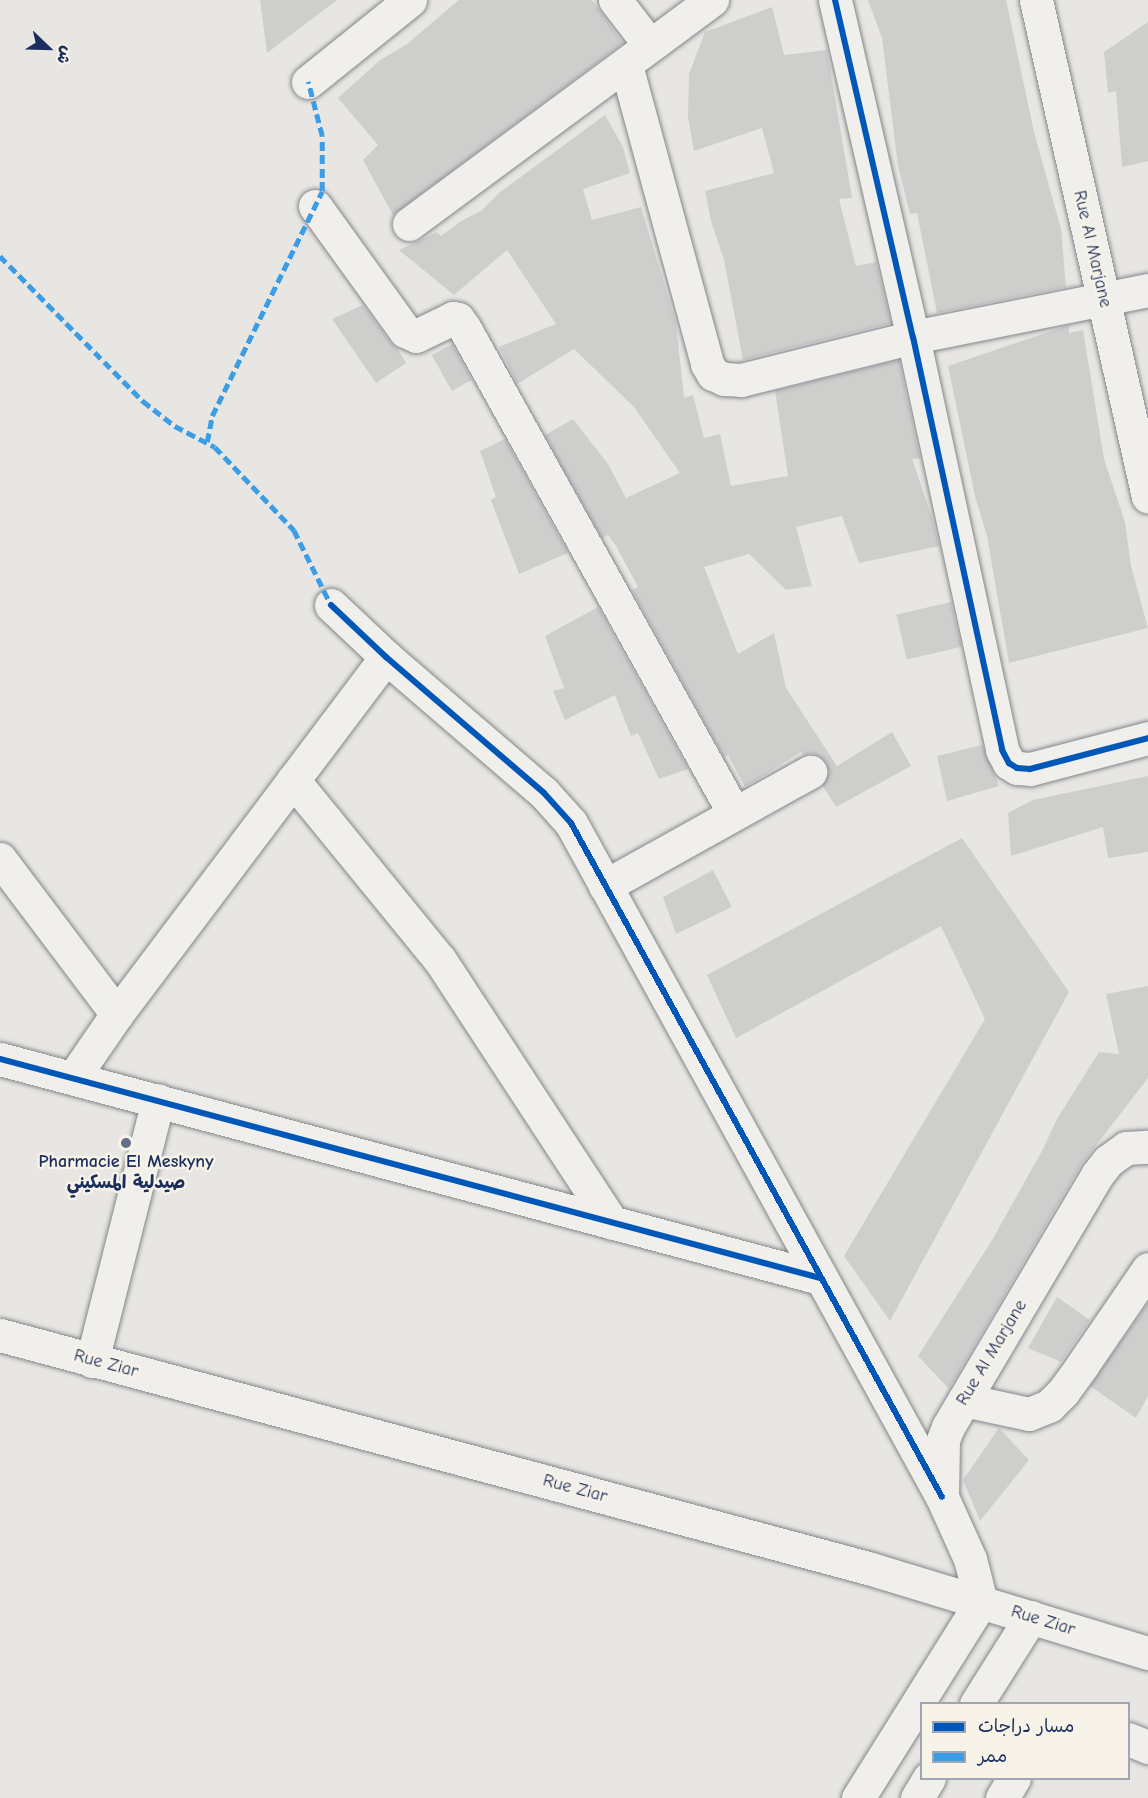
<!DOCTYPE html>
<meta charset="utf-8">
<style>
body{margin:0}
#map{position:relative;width:1148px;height:1798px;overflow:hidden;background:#e8e6e2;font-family:"Comic Neue","Playpen Sans Arabic",sans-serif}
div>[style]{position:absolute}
.building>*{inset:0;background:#cececd;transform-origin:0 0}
.roads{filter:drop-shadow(0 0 2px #83868d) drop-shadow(0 0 2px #83868d)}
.minor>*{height:33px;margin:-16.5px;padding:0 16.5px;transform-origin:16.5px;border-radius:16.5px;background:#f0efeb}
.major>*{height:33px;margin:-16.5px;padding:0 16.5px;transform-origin:16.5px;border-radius:16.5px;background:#f0efeb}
.quiet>*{height:4.5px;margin-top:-2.25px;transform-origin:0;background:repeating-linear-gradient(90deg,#3b9de6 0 9px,transparent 0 13.5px)}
.cycleway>*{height:6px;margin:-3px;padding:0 3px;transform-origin:3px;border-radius:3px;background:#0057b8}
.dots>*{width:16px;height:16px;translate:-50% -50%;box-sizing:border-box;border:3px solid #f7f3e8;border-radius:50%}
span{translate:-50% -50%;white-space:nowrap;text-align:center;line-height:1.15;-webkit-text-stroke:5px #f7f3e8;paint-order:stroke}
.street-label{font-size:18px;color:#1b2f5e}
.poi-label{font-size:18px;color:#1b2f5e;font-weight:700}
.legend{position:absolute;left:920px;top:1702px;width:210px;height:78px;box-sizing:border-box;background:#f7f3e8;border:2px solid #9fa5b1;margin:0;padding:8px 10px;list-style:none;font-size:18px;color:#1b2f5e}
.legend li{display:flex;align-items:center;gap:12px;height:30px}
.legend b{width:30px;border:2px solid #9fa5b1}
.north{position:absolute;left:18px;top:18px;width:60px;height:60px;-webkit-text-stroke:4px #f7f3e8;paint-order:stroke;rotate:113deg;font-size:16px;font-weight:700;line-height:24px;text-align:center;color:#1b2f5e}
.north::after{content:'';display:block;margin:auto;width:21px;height:27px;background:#1b2f5e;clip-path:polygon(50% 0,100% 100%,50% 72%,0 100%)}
</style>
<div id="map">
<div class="building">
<div style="clip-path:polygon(260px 0,337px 0,267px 53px)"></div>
<div style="clip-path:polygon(459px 0,592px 0,623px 43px,393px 215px,363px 160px,378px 145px,338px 98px,379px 61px,407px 44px)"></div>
<div style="clip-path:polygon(868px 0,1006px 0,1034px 132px,1061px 229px,1066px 287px,937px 313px,917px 213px,910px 214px,898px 166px,882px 38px)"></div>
<div style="clip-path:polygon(772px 7px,784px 55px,827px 50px,852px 198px,839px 199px,856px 266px,876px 262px,891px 323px,743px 360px,724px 260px,711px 221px,705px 191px,774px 173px,762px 128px,694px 151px,688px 117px,689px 74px,705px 32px)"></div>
<div style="clip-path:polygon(1148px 22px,1148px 161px,1122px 167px,1116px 91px,1108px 93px,1104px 52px)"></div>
<div style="clip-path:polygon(605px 115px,623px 147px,630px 173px,583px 189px,592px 220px,641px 207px,676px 323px,684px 398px,693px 395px,704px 438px,720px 434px,731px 486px,788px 476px,775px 391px,899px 360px,920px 458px,912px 459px,933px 520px,939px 546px,859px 563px,842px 516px,796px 527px,812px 586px,786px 590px,749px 554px,704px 567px,738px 654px,774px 633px,786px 688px,837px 766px,892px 732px,911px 766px,836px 807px,822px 785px,829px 773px,827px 763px,820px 756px,811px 753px,803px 755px,801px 752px,745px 787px,728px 755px,724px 757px,632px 590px,638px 587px,616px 546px,608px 535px,602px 538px,545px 435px,573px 419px,608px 464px,626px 498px,680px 473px,634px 407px,574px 349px,517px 384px,499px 347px,556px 324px,507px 250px,454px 295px,399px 250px,437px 232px,441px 236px,461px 221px,481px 211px,500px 192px)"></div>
<div style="clip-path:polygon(363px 305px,390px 342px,398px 349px,406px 363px,376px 383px,332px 319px)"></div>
<div style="clip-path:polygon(1069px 325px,1069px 333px,1083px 330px,1104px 459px,1125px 522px,1131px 566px,1148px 628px,1009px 663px,987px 536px,975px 496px,948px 366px)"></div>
<div style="left:452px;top:344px;width:41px;height:23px;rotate:61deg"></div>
<div style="clip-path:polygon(505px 439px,568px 553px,519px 574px,491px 500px,496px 497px,480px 451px)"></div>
<div style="left:951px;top:602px;width:46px;height:56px;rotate:77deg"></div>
<div style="clip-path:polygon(598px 607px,688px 769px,659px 779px,638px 733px,631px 736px,615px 695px,565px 720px,553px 691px,564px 688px,545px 636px)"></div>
<div style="clip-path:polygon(982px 745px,999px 786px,947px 801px,937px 756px)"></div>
<div style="clip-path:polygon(1148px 776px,1148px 852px,1108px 858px,1103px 827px,1011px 856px,1008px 813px,1033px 800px)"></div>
<div style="clip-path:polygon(962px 838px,1069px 992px,890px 1321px,844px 1256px,985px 1019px,941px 926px,736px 1038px,707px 975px)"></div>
<div style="clip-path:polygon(713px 870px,732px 907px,676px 934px,663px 897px)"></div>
<div style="clip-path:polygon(1148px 986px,1148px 1078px,1081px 1165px,949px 1389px,918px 1356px,991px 1242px,1043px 1149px,1057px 1119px,1099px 1052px,1119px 1054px,1106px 994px)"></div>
<div style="clip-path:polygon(1057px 1297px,1090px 1320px,1061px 1362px,1028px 1348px)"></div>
<div style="clip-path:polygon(1148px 1303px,1148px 1396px,1136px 1418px,1090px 1386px)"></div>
<div style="clip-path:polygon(999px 1428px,1029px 1460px,980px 1521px,963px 1480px)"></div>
</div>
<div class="roads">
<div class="minor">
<div style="left:615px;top:0;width:56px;rotate:52.3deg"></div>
<div style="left:835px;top:0;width:346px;rotate:77deg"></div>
<div style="left:913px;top:337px;width:422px;rotate:77.8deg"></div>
<div style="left:1002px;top:750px;width:15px;rotate:62deg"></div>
<div style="left:1009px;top:763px;width:9px;rotate:32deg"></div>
<div style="left:1017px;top:768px;width:13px;rotate:4deg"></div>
<div style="left:1030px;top:769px;width:122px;rotate:-14.7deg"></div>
<div style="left:1036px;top:0;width:509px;rotate:77.3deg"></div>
<div style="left:626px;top:65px;width:310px;rotate:74.8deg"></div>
<div style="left:707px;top:364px;width:12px;rotate:59deg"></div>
<div style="left:713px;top:374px;width:12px;rotate:24deg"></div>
<div style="left:724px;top:379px;width:17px;rotate:3deg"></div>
<div style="left:741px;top:380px;width:177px;rotate:-14deg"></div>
<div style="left:913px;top:337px;width:240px;rotate:-11.3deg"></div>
<div style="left:308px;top:82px;width:131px;rotate:-38.8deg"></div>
<div style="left:315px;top:206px;width:154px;rotate:54.2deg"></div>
<div style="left:405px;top:331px;width:12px;rotate:24deg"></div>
<div style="left:416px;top:336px;width:41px;rotate:-25.9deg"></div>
<div style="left:453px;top:318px;width:5px;rotate:11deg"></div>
<div style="left:458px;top:319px;width:12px;rotate:55deg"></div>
<div style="left:465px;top:329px;width:554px;rotate:60.94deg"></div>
<div style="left:409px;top:224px;width:377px;rotate:-36.5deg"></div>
<div style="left:331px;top:605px;width:76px;rotate:43.4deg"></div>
<div style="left:386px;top:657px;width:208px;rotate:40.7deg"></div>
<div style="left:544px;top:793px;width:40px;rotate:48deg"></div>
<div style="left:571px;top:823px;width:769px;rotate:61.17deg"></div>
<div style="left:293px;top:780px;width:232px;rotate:50.8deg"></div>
<div style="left:440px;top:960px;width:314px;rotate:56.8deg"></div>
<div style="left:0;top:859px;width:194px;rotate:53deg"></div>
<div style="left:605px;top:886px;width:235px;rotate:-29.1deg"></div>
<div style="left:0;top:1059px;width:849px;rotate:14.95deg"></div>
<div style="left:73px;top:1078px;width:78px;rotate:-55.5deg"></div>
<div style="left:117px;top:1014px;width:447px;rotate:-53deg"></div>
<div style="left:92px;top:1361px;width:269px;rotate:-75.8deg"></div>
<div style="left:964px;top:1400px;width:66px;rotate:12.2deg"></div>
<div style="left:1029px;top:1414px;width:22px;rotate:-22deg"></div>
<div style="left:1049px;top:1406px;width:20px;rotate:-45deg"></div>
<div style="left:1063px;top:1392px;width:34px;rotate:-54deg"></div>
<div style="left:1083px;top:1364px;width:115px;rotate:-55.6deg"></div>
<div style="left:981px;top:1602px;width:44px;rotate:-104.3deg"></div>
<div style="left:970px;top:1559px;width:68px;rotate:-114.3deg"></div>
<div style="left:942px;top:1497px;width:57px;rotate:-89deg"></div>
<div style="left:943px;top:1440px;width:14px;rotate:-69deg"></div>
<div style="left:948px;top:1427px;width:293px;rotate:-59.4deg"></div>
<div style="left:1097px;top:1175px;width:18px;rotate:-52deg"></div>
<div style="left:1108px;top:1161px;width:22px;rotate:-36deg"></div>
<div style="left:1126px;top:1148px;width:22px;rotate:-3deg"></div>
<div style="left:1128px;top:1739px;width:22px;rotate:22deg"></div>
<div style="left:1002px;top:1798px;width:23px;rotate:-59deg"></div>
</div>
<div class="major">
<div style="left:0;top:1335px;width:899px;rotate:15.03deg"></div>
<div style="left:868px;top:1568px;width:293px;rotate:16.9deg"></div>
<div style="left:976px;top:1704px;width:103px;rotate:-57.7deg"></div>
<div style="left:858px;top:1798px;width:231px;rotate:-57.9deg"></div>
<div style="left:917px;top:1798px;width:23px;rotate:-59deg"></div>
</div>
</div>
<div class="quiet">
<div style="left:0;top:256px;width:204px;rotate:45.4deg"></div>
<div style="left:143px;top:401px;width:41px;rotate:38deg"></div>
<div style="left:175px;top:426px;width:45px;rotate:27.7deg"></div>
<div style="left:215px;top:447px;width:115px;rotate:46.4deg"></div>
<div style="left:294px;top:530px;width:84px;rotate:63.7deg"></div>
<div style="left:207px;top:442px;width:26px;rotate:-79deg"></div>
<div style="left:212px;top:416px;width:250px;rotate:-63.9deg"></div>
<div style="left:322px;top:191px;width:55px;rotate:-90deg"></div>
<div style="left:322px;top:136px;width:56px;rotate:-104.5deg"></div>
</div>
<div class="cycleway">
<div style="left:835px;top:0;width:346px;rotate:77deg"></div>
<div style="left:913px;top:337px;width:422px;rotate:77.8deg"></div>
<div style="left:1002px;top:750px;width:15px;rotate:62deg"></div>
<div style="left:1009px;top:763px;width:9px;rotate:32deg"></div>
<div style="left:1017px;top:768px;width:13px;rotate:4deg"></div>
<div style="left:1030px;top:769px;width:122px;rotate:-14.7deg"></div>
<div style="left:331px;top:605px;width:76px;rotate:43.4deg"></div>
<div style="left:386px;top:657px;width:208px;rotate:40.7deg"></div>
<div style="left:544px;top:793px;width:40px;rotate:48deg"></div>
<div style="left:571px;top:823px;width:769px;rotate:61.17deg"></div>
<div style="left:0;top:1059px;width:849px;rotate:14.95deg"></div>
</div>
<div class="dots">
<div style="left:126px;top:1143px;background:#636f8c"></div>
</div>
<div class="street-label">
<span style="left:1092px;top:249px;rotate:77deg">Rue Al Marjane</span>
<span style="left:992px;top:1353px;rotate:-59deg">Rue Al Marjane</span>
<span style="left:106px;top:1364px;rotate:15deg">Rue Ziar</span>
<span style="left:575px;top:1489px;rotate:15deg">Rue Ziar</span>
<span style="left:1043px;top:1621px;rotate:17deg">Rue Ziar</span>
</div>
<div class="poi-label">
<span style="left:126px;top:1173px">Pharmacie El Meskyny<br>صيدلية المسكيني</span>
</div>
<ul class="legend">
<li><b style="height:8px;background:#0057b8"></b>مسار دراجات</li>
<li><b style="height:8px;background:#3b9de6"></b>ممر</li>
</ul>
<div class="north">ش</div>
</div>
